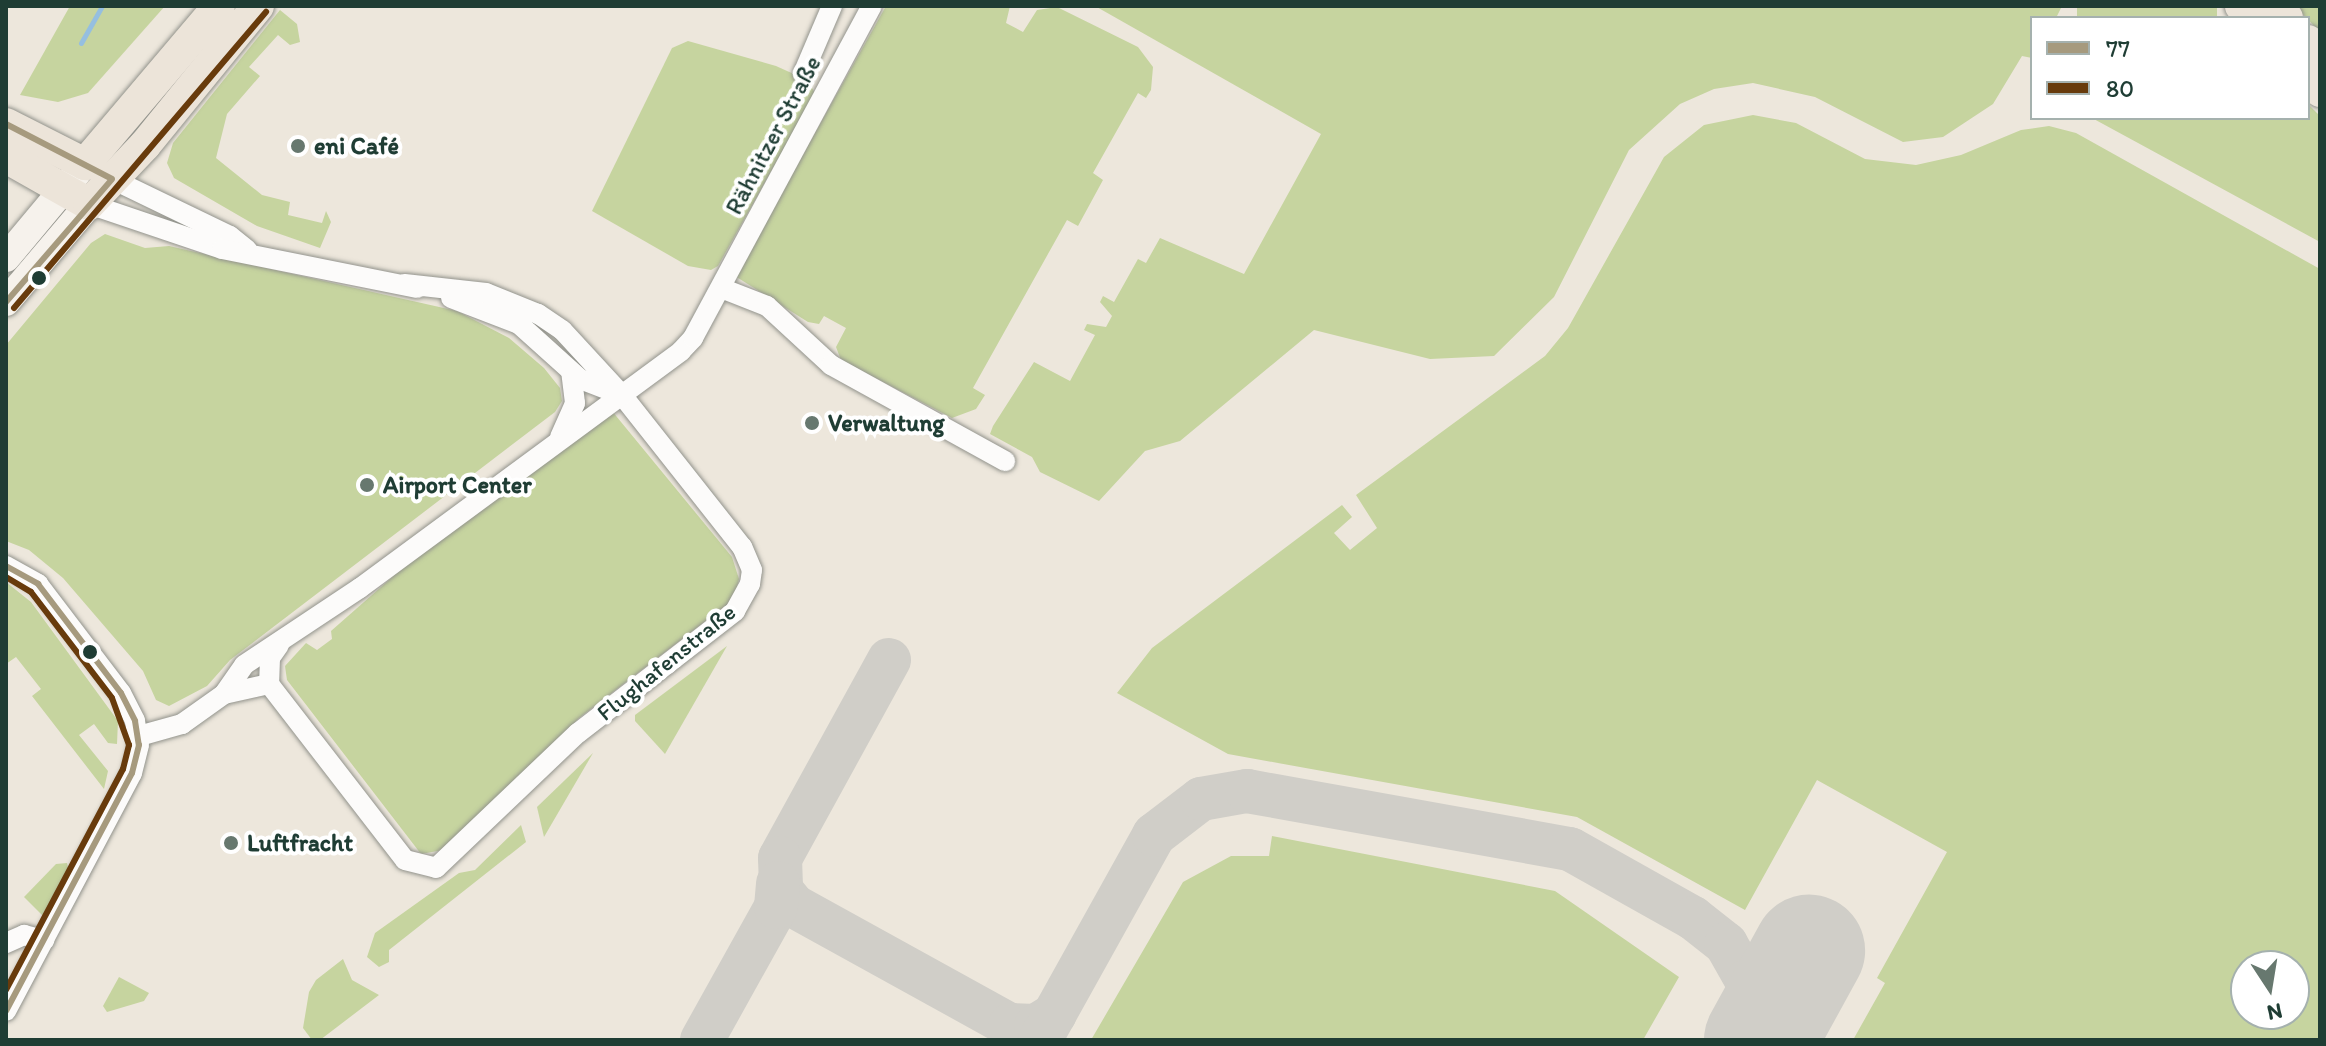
<!DOCTYPE html>
<meta charset="utf-8">
<style>
body{margin:0}
#map{position:relative;width:2326px;height:1046px;overflow:hidden;background:#ede7dc;font-family:Itim,sans-serif}
div>[style]{position:absolute}
.green>*{inset:0;background:#c6d49f;transform-origin:0 0}
.stream>*{height:5px;margin:-2.5px;padding:0 2.5px;transform-origin:2.5px;border-radius:2.5px;background:#95bfe0}
.taxiway>*{height:44px;margin:-22px;padding:0 22px;transform-origin:22px;border-radius:22px;background:#d0cec8}
.runway>*{height:112px;margin:-56px;padding:0 56px;transform-origin:56px;border-radius:56px;background:#d0cec8}
.roads{filter:drop-shadow(0 0 2px #92938c) drop-shadow(0 0 2px #92938c)}
.minor>*{height:20px;margin:-10px;padding:0 10px;transform-origin:10px;border-radius:10px;background:#fcfbfa}
.secondary>*{height:28px;margin:-14px;padding:0 14px;transform-origin:14px;border-radius:14px;background:#f6f2ec}
.primary>*{height:32px;margin:-16px;padding:0 16px;transform-origin:16px;border-radius:16px;background:#ece4d9}
.bus-1>*{height:6px;margin:-3px;padding:0 3px;transform-origin:3px;border-radius:3px;background:#a69a7e}
.bus-2>*{height:6px;margin:-3px;padding:0 3px;transform-origin:3px;border-radius:3px;background:#683b0c}
.dots>*{width:22px;height:22px;translate:-50% -50%;box-sizing:border-box;border:4px solid #fff;border-radius:50%}
span{translate:-50% -50%;white-space:nowrap;text-align:center;line-height:1.15;-webkit-text-stroke:8px #fff;paint-order:stroke}
.street-label{font-size:24px;color:#1f3d34}
.poi-label{font-size:24px;color:#1f3d34;font-weight:700}
.left{translate:0 -50%;text-align:left}
.frame{position:absolute;inset:0;border:8px solid #1f3d34;pointer-events:none}
.legend{position:absolute;left:2030px;top:16px;width:280px;height:104px;box-sizing:border-box;background:#fff;border:2px solid #a5b1ae;margin:0;padding:10px 14px;list-style:none;font-size:24px;color:#1f3d34}
.legend li{display:flex;align-items:center;gap:16px;height:40px}
.legend b{width:40px;border:2px solid #a5b1ae}
.north{position:absolute;left:2230px;top:950px;width:80px;height:80px;box-sizing:border-box;background:#fff;border:2px solid #a5b1ae;border-radius:50%;rotate:168deg;font-size:22px;font-weight:700;line-height:32px;text-align:center;color:#1f3d34}
.north::after{content:'';display:block;margin:auto;width:28px;height:36px;background:#67786f;clip-path:polygon(50% 0,100% 100%,50% 72%,0 100%)}
</style>
<div id="map">
<div class="green">
<div style="clip-path:polygon(70px 6px,165px 6px,88px 93px,58px 102px,20px 95px)"></div>
<div style="clip-path:polygon(886px 6px,1010px 6px,1006px 23px,1023px 32px,1037px 10px,1057px 7px,1138px 47px,1153px 67px,1151px 90px,1146px 98px,1138px 93px,1093px 173px,1103px 180px,1078px 226px,1067px 220px,973px 388px,985px 395px,976px 409px,952px 418px,841px 360px,836px 347px,846px 328px,824px 316px,819px 324px,808px 322px,735px 276px)"></div>
<div style="clip-path:polygon(1095px 6px,2062px 6px,2056px 18px,2032px 18px,2032px 58px,2022px 56px,1993px 104px,1943px 137px,1903px 142px,1815px 97px,1753px 83px,1714px 89px,1680px 104px,1629px 150px,1554px 297px,1494px 356px,1430px 359px,1314px 330px,1180px 441px,1145px 451px,1099px 501px,1040px 472px,1032px 457px,990px 434px,993px 426px,1034px 362px,1070px 381px,1095px 335px,1084px 330px,1087px 324px,1106px 327px,1112px 316px,1100px 302px,1103px 296px,1114px 302px,1138px 259px,1146px 263px,1160px 238px,1244px 274px,1321px 134px)"></div>
<div style="left:2077px;top:6px;width:140px;height:13px"></div>
<div style="clip-path:polygon(2295px 6px,2320px 6px,2320px 28px,2317px 29px)"></div>
<div style="clip-path:polygon(280px 10px,297px 24px,300px 42px,290px 45px,278px 35px,249px 67px,260px 76px,227px 114px,216px 158px,262px 195px,290px 202px,288px 215px,322px 223px,326px 211px,331px 222px,320px 248px,257px 226px,174px 178px,167px 163px,173px 143px)"></div>
<div style="clip-path:polygon(688px 41px,776px 66px,807px 80px,815px 93px,718px 266px,711px 270px,688px 266px,592px 211px,672px 48px)"></div>
<div style="clip-path:polygon(2308px 104px,2320px 116px,2320px 242px,2092px 118px,2308px 118px)"></div>
<div style="clip-path:polygon(evenodd,1753px 115px,1796px 123px,1865px 159px,1916px 165px,1961px 155px,2021px 130px,2049px 126px,2076px 133px,2320px 269px,2320px 1040px,1853px 1040px,1885px 983px,1877px 978px,1947px 852px,1817px 780px,1745px 910px,1577px 817px,1228px 754px,1117px 693px,1152px 648px,1342px 505px,1352px 517px,1334px 533px,1350px 550px,1377px 528px,1356px 495px,1545px 356px,1568px 328px,1664px 157px,1704px 125px,1753px 115px,2246px 966px,2294px 966px,2294px 1014px,2246px 1014px,2246px 966px)"></div>
<div style="clip-path:polygon(105px 234px,145px 248px,169px 246px,457px 311px,509px 338px,544px 368px,560px 388px,562px 401px,555px 412px,230px 660px,207px 686px,169px 706px,156px 700px,143px 671px,63px 578px,29px 550px,6px 541px,6px 345px,91px 243px)"></div>
<div style="clip-path:polygon(612px 411px,732px 557px,739px 579px,736px 591px,729px 603px,579px 718px,475px 824px,443px 850px,421px 854px,287px 680px,285px 666px,306px 643px,317px 650px,332px 639px,331px 631px,422px 551px)"></div>
<div style="clip-path:polygon(6px 582px,31px 602px,118px 721px,117px 744px,108px 743px,94px 724px,79px 735px,108px 771px,104px 789px,32px 696px,41px 689px,16px 657px,6px 664px)"></div>
<div style="clip-path:polygon(727px 646px,665px 754px,635px 721px,635px 715px)"></div>
<div style="clip-path:polygon(593px 753px,544px 837px,537px 807px)"></div>
<div style="clip-path:polygon(521px 825px,526px 842px,389px 950px,389px 962px,379px 967px,367px 957px,375px 933px,459px 873px,475px 870px)"></div>
<div style="clip-path:polygon(1272px 836px,1555px 891px,1679px 977px,1643px 1040px,1091px 1040px,1183px 882px,1231px 856px,1269px 856px)"></div>
<div style="clip-path:polygon(67px 863px,70px 876px,46px 919px,24px 897px,56px 864px)"></div>
<div style="clip-path:polygon(343px 959px,352px 980px,379px 995px,320px 1040px,312px 1040px,303px 1028px,309px 992px,316px 980px)"></div>
<div style="clip-path:polygon(119px 977px,149px 993px,144px 1001px,107px 1012px,103px 1006px)"></div>
</div>
<div class="stream">
<div style="left:81px;top:43px;width:43px;rotate:-60.4deg"></div>
</div>
<div class="taxiway">
<div style="left:889px;top:660px;width:226px;rotate:118.8deg"></div>
<div style="left:780px;top:858px;width:32px;rotate:88deg"></div>
<div style="left:781px;top:890px;width:21px;rotate:51deg"></div>
<div style="left:794px;top:906px;width:247px;rotate:28.9deg"></div>
<div style="left:1010px;top:1025px;width:26px;rotate:2deg"></div>
<div style="left:1036px;top:1026px;width:22px;rotate:-32deg"></div>
<div style="left:702px;top:1040px;width:152px;rotate:-60.9deg"></div>
<div style="left:776px;top:907px;width:24px;rotate:-85deg"></div>
<div style="left:1040px;top:1040px;width:235px;rotate:-60.9deg"></div>
<div style="left:1154px;top:835px;width:59px;rotate:-37.5deg"></div>
<div style="left:1201px;top:799px;width:47px;rotate:-9.9deg"></div>
<div style="left:1247px;top:791px;width:328px;rotate:10.2deg"></div>
<div style="left:1570px;top:849px;width:141px;rotate:29.3deg"></div>
<div style="left:1693px;top:918px;width:42px;rotate:38.2deg"></div>
<div style="left:1726px;top:944px;width:43px;rotate:60.4deg"></div>
<div style="left:1747px;top:981px;width:59px;rotate:86.1deg"></div>
</div>
<div class="runway">
<div style="left:1760px;top:1040px;width:102px;rotate:-61.2deg"></div>
</div>
<div class="roads">
<div class="minor">
<div style="left:803px;top:74px;width:74px;rotate:-66.9deg"></div>
<div style="left:112px;top:179px;width:131px;rotate:25.8deg"></div>
<div style="left:230px;top:236px;width:22px;rotate:39deg"></div>
<div style="left:89px;top:204px;width:140px;rotate:18.7deg"></div>
<div style="left:222px;top:249px;width:199px;rotate:11.3deg"></div>
<div style="left:721px;top:288px;width:49px;rotate:21.4deg"></div>
<div style="left:767px;top:306px;width:87px;rotate:42.7deg"></div>
<div style="left:831px;top:365px;width:199px;rotate:28.9deg"></div>
<div style="left:451px;top:298px;width:73px;rotate:20.9deg"></div>
<div style="left:519px;top:324px;width:82px;rotate:42deg"></div>
<div style="left:580px;top:379px;width:45px;rotate:20.9deg"></div>
<div style="left:560px;top:437px;width:37px;rotate:-66deg"></div>
<div style="left:575px;top:403px;width:31px;rotate:-97deg"></div>
<div style="left:6px;top:566px;width:37px;rotate:29deg"></div>
<div style="left:38px;top:584px;width:137px;rotate:52.7deg"></div>
<div style="left:121px;top:693px;width:31px;rotate:63deg"></div>
<div style="left:135px;top:721px;width:24px;rotate:81deg"></div>
<div style="left:139px;top:745px;width:29px;rotate:104deg"></div>
<div style="left:132px;top:773px;width:269px;rotate:117.9deg"></div>
<div style="left:279px;top:645px;width:16px;rotate:125deg"></div>
<div style="left:270px;top:658px;width:26px;rotate:92deg"></div>
<div style="left:269px;top:684px;width:222px;rotate:52.3deg"></div>
<div style="left:405px;top:860px;width:32px;rotate:14deg"></div>
<div style="left:436px;top:868px;width:196px;rotate:-43.6deg"></div>
<div style="left:578px;top:733px;width:199px;rotate:-37.8deg"></div>
<div style="left:735px;top:611px;width:31px;rotate:-61deg"></div>
<div style="left:750px;top:584px;width:14px;rotate:-82deg"></div>
<div style="left:752px;top:570px;width:25px;rotate:-113deg"></div>
<div style="left:742px;top:547px;width:194px;rotate:-128.3deg"></div>
<div style="left:622px;top:395px;width:88px;rotate:-132.7deg"></div>
<div style="left:562px;top:330px;width:29px;rotate:-146deg"></div>
<div style="left:538px;top:314px;width:56px;rotate:-158deg"></div>
<div style="left:486px;top:293px;width:82px;rotate:-173.7deg"></div>
<div style="left:224px;top:694px;width:35px;rotate:-55deg"></div>
<div style="left:244px;top:665px;width:139px;rotate:-33.6deg"></div>
<div style="left:360px;top:588px;width:399px;rotate:-36.4deg"></div>
<div style="left:681px;top:351px;width:18px;rotate:-47deg"></div>
<div style="left:693px;top:338px;width:377px;rotate:-61.7deg"></div>
<div style="left:139px;top:736px;width:45px;rotate:-15.6deg"></div>
<div style="left:182px;top:724px;width:52px;rotate:-35.5deg"></div>
<div style="left:224px;top:694px;width:46px;rotate:-12.5deg"></div>
<div style="left:6px;top:943px;width:20px;rotate:-24deg"></div>
<div style="left:24px;top:935px;width:21px;rotate:14deg"></div>
</div>
<div class="secondary">
<div style="left:6px;top:258px;width:111px;rotate:-50.1deg"></div>
<div style="left:6px;top:302px;width:128px;rotate:-49.7deg"></div>
</div>
<div class="primary">
<div style="left:2241px;top:6px;width:16px;rotate:47deg"></div>
<div style="left:2276px;top:6px;width:16px;rotate:47deg"></div>
<div style="left:2308px;top:41px;width:18px;rotate:47deg"></div>
<div style="left:2308px;top:79px;width:17px;rotate:45deg"></div>
<div style="left:6px;top:124px;width:89px;rotate:26.9deg"></div>
<div style="left:85px;top:164px;width:207px;rotate:-49.7deg"></div>
<div style="left:6px;top:157px;width:95px;rotate:29.5deg"></div>
<div style="left:89px;top:204px;width:81px;rotate:-46.5deg"></div>
<div style="left:145px;top:145px;width:179px;rotate:-50.9deg"></div>
</div>
</div>
<div class="bus-1">
<div style="left:6px;top:124px;width:119px;rotate:27.4deg"></div>
<div style="left:6px;top:302px;width:162px;rotate:-49.2deg"></div>
<div style="left:6px;top:566px;width:37px;rotate:29deg"></div>
<div style="left:38px;top:584px;width:137px;rotate:52.7deg"></div>
<div style="left:121px;top:693px;width:31px;rotate:63deg"></div>
<div style="left:135px;top:721px;width:24px;rotate:81deg"></div>
<div style="left:139px;top:745px;width:29px;rotate:104deg"></div>
<div style="left:132px;top:773px;width:269px;rotate:117.9deg"></div>
</div>
<div class="bus-2">
<div style="left:14px;top:308px;width:389px;rotate:-49.6deg"></div>
<div style="left:6px;top:577px;width:29px;rotate:31deg"></div>
<div style="left:31px;top:592px;width:133px;rotate:52.6deg"></div>
<div style="left:112px;top:698px;width:50px;rotate:70.1deg"></div>
<div style="left:129px;top:745px;width:25px;rotate:104deg"></div>
<div style="left:123px;top:769px;width:250px;rotate:117.9deg"></div>
</div>
<div class="dots">
<div style="left:298px;top:146px;background:#67786f"></div>
<div style="left:39px;top:278px;background:#1f3d34"></div>
<div style="left:812px;top:423px;background:#67786f"></div>
<div style="left:367px;top:485px;background:#67786f"></div>
<div style="left:90px;top:652px;background:#1f3d34"></div>
<div style="left:231px;top:843px;background:#67786f"></div>
</div>
<div class="street-label">
<span style="left:773px;top:135px;rotate:-62deg">Rähnitzer Straße</span>
<span style="left:666px;top:662px;rotate:-39deg">Flughafenstraße</span>
</div>
<div class="poi-label">
<span class="left" style="left:314px;top:146px">eni Café</span>
<span class="left" style="left:828px;top:423px">Verwaltung</span>
<span class="left" style="left:383px;top:485px">Airport Center</span>
<span class="left" style="left:247px;top:843px">Luftfracht</span>
</div>
<div class="frame"></div>
<ul class="legend">
<li><b style="height:10px;background:#a69a7e"></b>77</li>
<li><b style="height:10px;background:#683b0c"></b>80</li>
</ul>
<div class="north">N</div>
</div>
